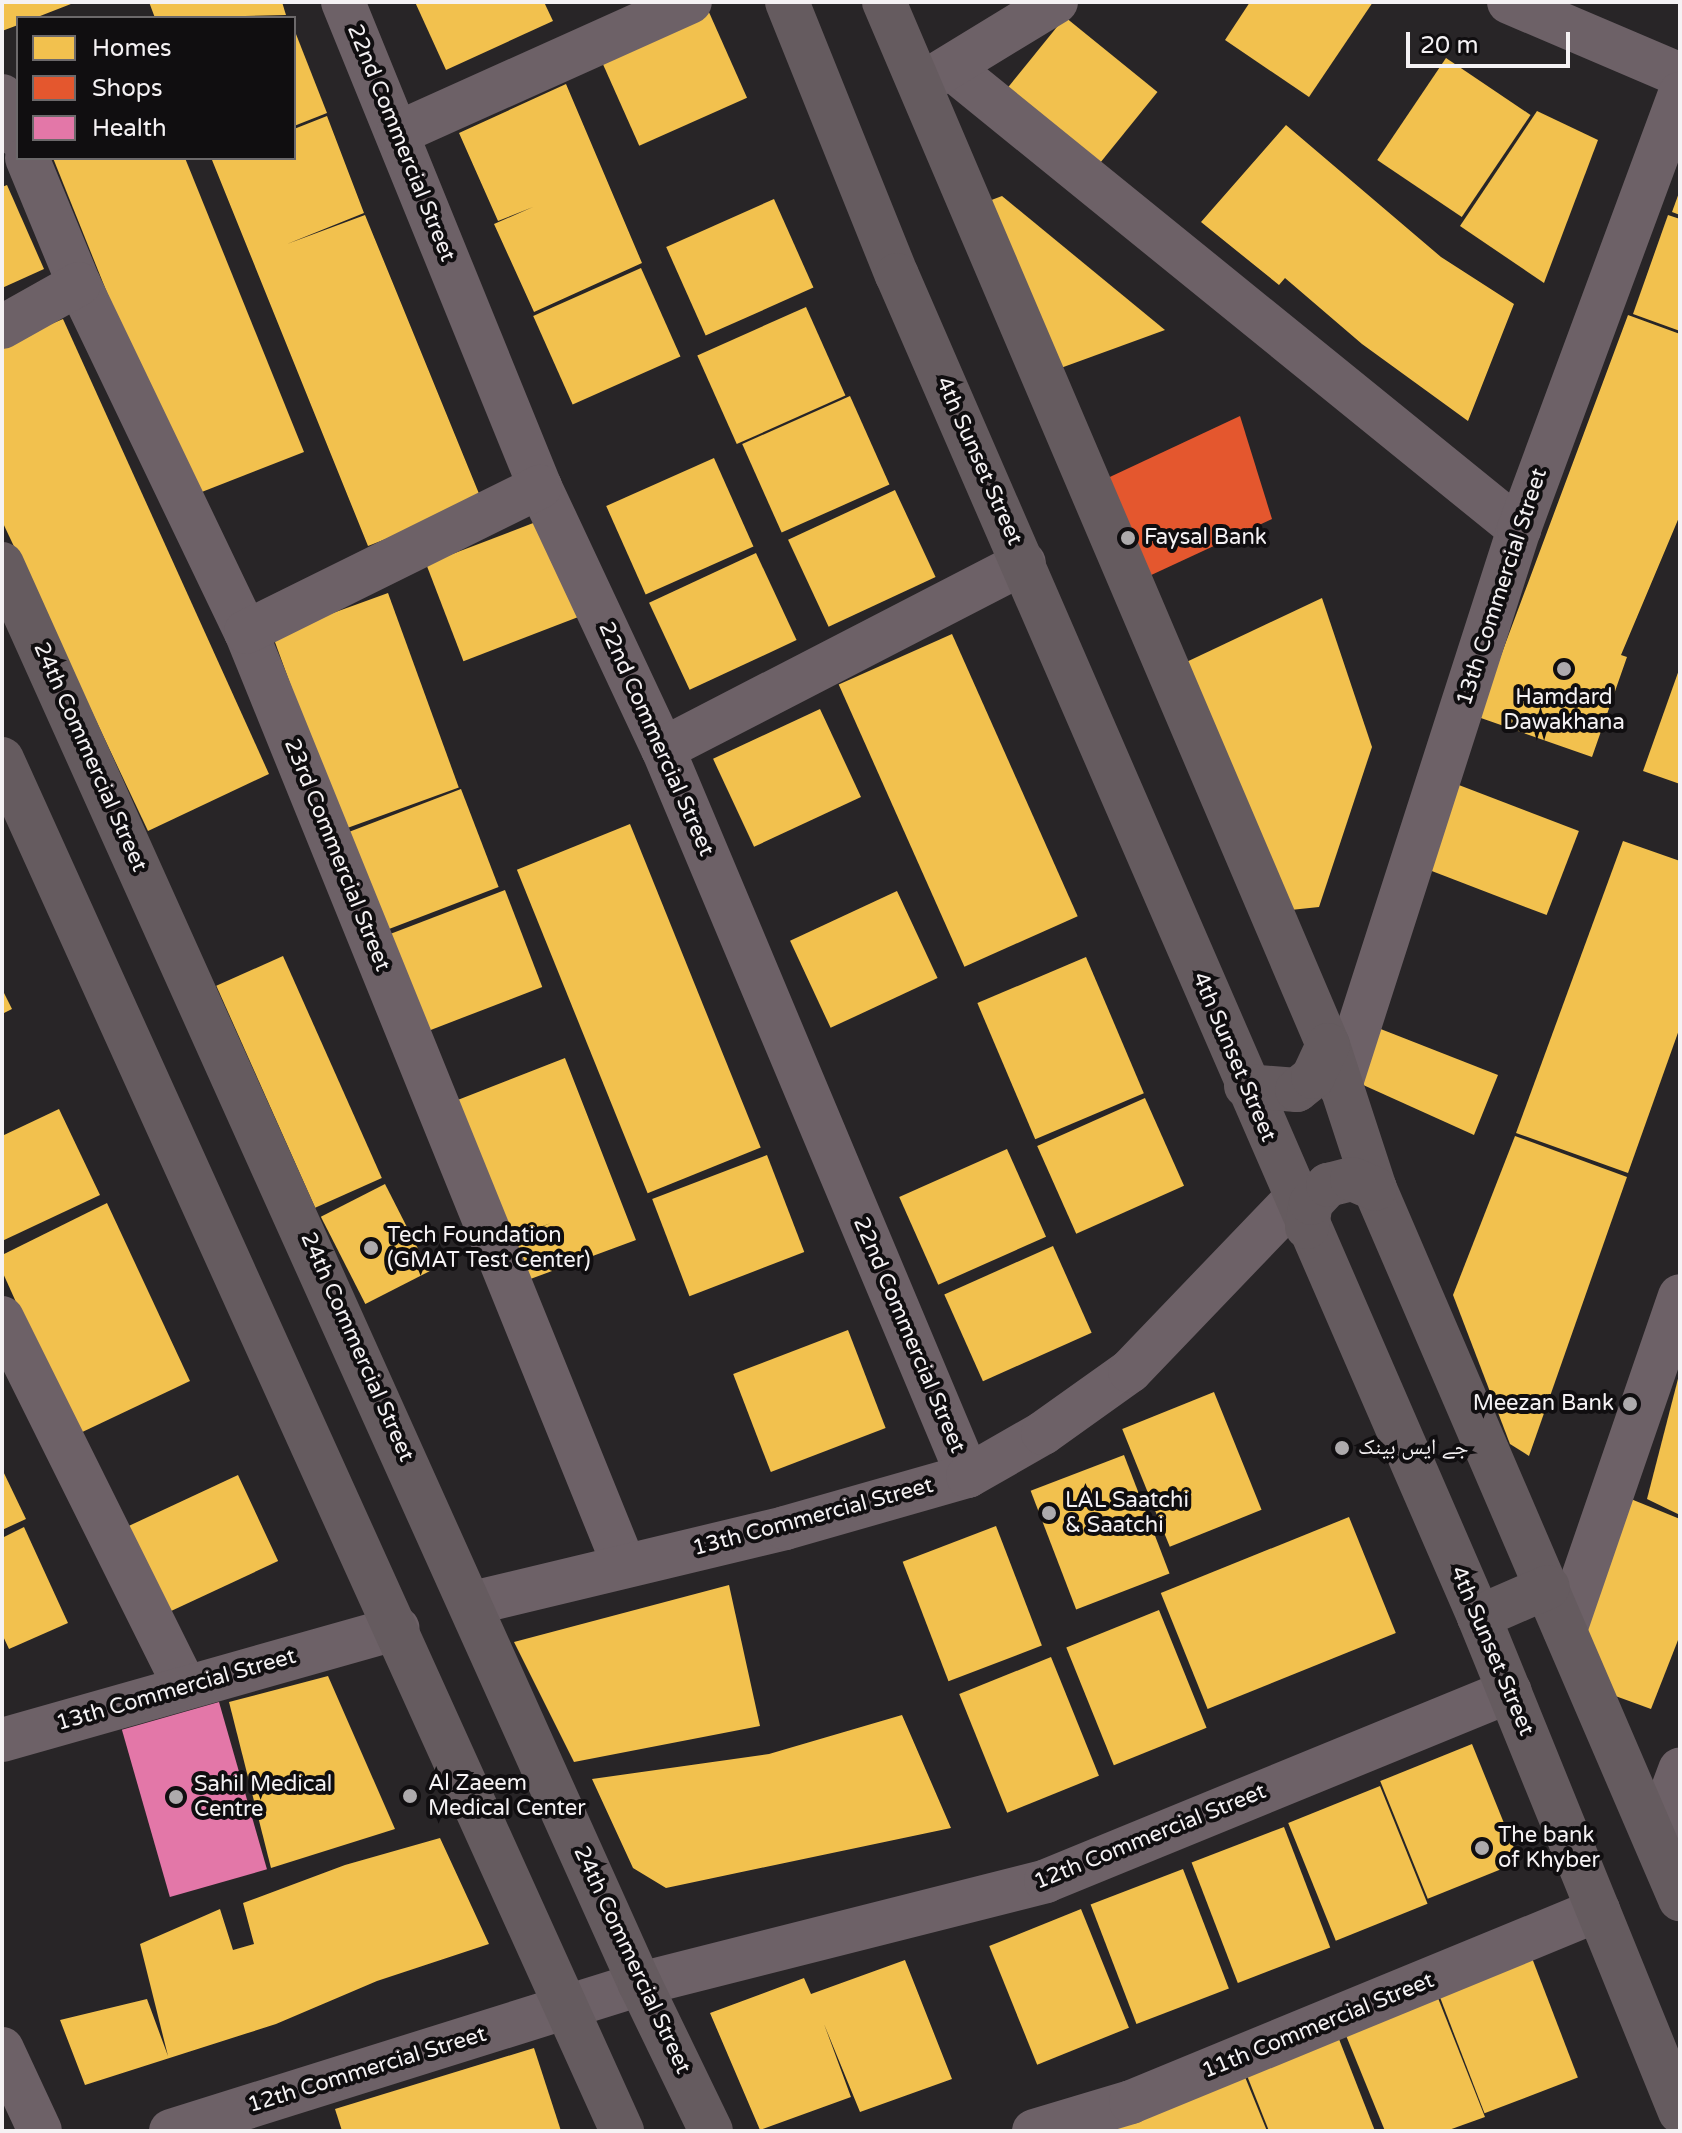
<!DOCTYPE html>
<meta charset="utf-8">
<style>
body{margin:0}
#map{position:relative;width:1682px;height:2133px;overflow:hidden;background:#282527;font-family:"Varela Round","Noto Naskh Arabic",sans-serif}
div>[style]{position:absolute}
.homes>*{inset:0;background:#f2c14e;transform-origin:0 0}
.shops>*{inset:0;background:#e4572e}
.health>*{inset:0;background:#e377a8;transform-origin:0 0}
.street>*{height:44px;margin:-22px;padding:0 22px;transform-origin:22px;border-radius:22px;background:#6d6167}
.secondary>*{height:44px;margin:-22px;padding:0 22px;transform-origin:22px;border-radius:22px;background:#655b5f}
.dots>*{width:22px;height:22px;translate:-50% -50%;box-sizing:border-box;border:4px solid #100e10;border-radius:50%}
span{translate:-50% -50%;white-space:nowrap;text-align:center;line-height:1.15;-webkit-text-stroke:8px #100e10;paint-order:stroke}
.street-label{font-size:22px;color:#f5f2f4}
.poi-label{font-size:22px;color:#f5f2f4}
.left{translate:0 -50%;text-align:left}
.right{translate:-100% -50%;text-align:right}
.frame{position:absolute;inset:0;border:4px solid #f5f2f4;pointer-events:none}
.legend{position:absolute;left:16px;top:16px;width:280px;height:144px;box-sizing:border-box;background:#100e10;border:2px solid #6c696b;margin:0;padding:10px 14px;list-style:none;font-size:24px;color:#f5f2f4}
.legend li{display:flex;align-items:center;gap:16px;height:40px}
.legend b{width:40px;border:2px solid #6c696b}
.scale{position:absolute;left:1406px;top:32px;width:164px;height:36px;box-sizing:border-box;border:4px solid #f5f2f4;border-top:0;padding-left:10px;font-size:24px;line-height:28px;white-space:nowrap;color:#f5f2f4;-webkit-text-stroke:6px #100e10;paint-order:stroke}
</style>
<div id="map">
<div class="homes">
<div style="clip-path:polygon(2px 2px,76px 2px,35px 18px,18px 18px,18px 25px,2px 31px)"></div>
<div style="clip-path:polygon(149px 2px,282px 2px,286px 15px,155px 18px)"></div>
<div style="clip-path:polygon(415px 2px,544px 2px,553px 21px,446px 70px)"></div>
<div style="clip-path:polygon(1250px 2px,1373px 2px,1309px 97px,1225px 40px)"></div>
<div style="left:708px;top:10px;width:96px;height:118px;rotate:66deg"></div>
<div style="left:1065px;top:17px;width:119px;height:101px;rotate:39deg"></div>
<div style="clip-path:polygon(294px 29px,327px 113px,294px 126px)"></div>
<div style="left:1446px;top:58px;width:102px;height:123px;rotate:34deg"></div>
<div style="clip-path:polygon(566px 84px,642px 263px,534px 312px,494px 224px,533px 207px,498px 221px,459px 133px)"></div>
<div style="clip-path:polygon(1537px 111px,1598px 140px,1544px 283px,1460px 226px)"></div>
<div style="clip-path:polygon(327px 116px,364px 213px,287px 244px,365px 215px,482px 501px,368px 546px,212px 160px,294px 158px,294px 129px)"></div>
<div style="clip-path:polygon(1286px 125px,1441px 257px,1514px 304px,1468px 421px,1362px 344px,1285px 278px,1279px 285px,1201px 222px)"></div>
<div style="clip-path:polygon(53px 158px,185px 158px,304px 452px,189px 497px)"></div>
<div style="clip-path:polygon(7px 185px,44px 269px,2px 288px,2px 187px)"></div>
<div style="clip-path:polygon(1680px 190px,1680px 215px,1672px 212px)"></div>
<div style="clip-path:polygon(1002px 196px,1165px 330px,1047px 373px,981px 204px)"></div>
<div style="left:774px;top:199px;width:97px;height:118px;rotate:66deg"></div>
<div style="clip-path:polygon(1668px 215px,1680px 219px,1680px 331px,1633px 314px)"></div>
<div style="left:641px;top:268px;width:97px;height:118px;rotate:66deg"></div>
<div style="left:806px;top:307px;width:97px;height:119px;rotate:66deg"></div>
<div style="clip-path:polygon(1628px 315px,1680px 334px,1680px 515px,1621px 655px,1627px 657px,1592px 757px,1478px 717px)"></div>
<div style="clip-path:polygon(63px 319px,269px 774px,148px 831px,2px 521px,2px 345px)"></div>
<div style="left:850px;top:396px;width:97px;height:118px;rotate:66deg"></div>
<div style="left:714px;top:458px;width:97px;height:118px;rotate:66deg"></div>
<div style="left:895px;top:490px;width:96px;height:118px;rotate:65deg"></div>
<div style="left:541px;top:520px;width:104px;height:123px;rotate:69deg"></div>
<div style="left:756px;top:553px;width:96px;height:118px;rotate:65deg"></div>
<div style="left:388px;top:593px;width:207px;height:123px;rotate:70deg"></div>
<div style="clip-path:polygon(1322px 598px,1372px 747px,1319px 907px,1281px 911px,1180px 665px)"></div>
<div style="left:952px;top:634px;width:309px;height:124px;rotate:66deg"></div>
<div style="clip-path:polygon(1680px 667px,1680px 784px,1643px 771px)"></div>
<div style="left:820px;top:709px;width:97px;height:118px;rotate:65deg"></div>
<div style="left:1451px;top:782px;width:137px;height:90px;rotate:21deg"></div>
<div style="left:461px;top:789px;width:105px;height:123px;rotate:69deg"></div>
<div style="left:630px;top:824px;width:349px;height:122px;rotate:68deg"></div>
<div style="clip-path:polygon(1623px 841px,1680px 861px,1680px 1027px,1628px 1173px,1516px 1133px)"></div>
<div style="left:505px;top:890px;width:104px;height:123px;rotate:69deg"></div>
<div style="left:897px;top:891px;width:96px;height:118px;rotate:65deg"></div>
<div style="left:283px;top:956px;width:243px;height:73px;rotate:66deg"></div>
<div style="left:1086px;top:957px;width:148px;height:118px;rotate:67deg"></div>
<div style="clip-path:polygon(2px 989px,12px 1009px,2px 1014px)"></div>
<div style="clip-path:polygon(1373px 1026px,1498px 1075px,1474px 1135px,1361px 1084px)"></div>
<div style="clip-path:polygon(565px 1058px,636px 1240px,525px 1281px,506px 1241px,551px 1223px,507px 1239px,450px 1103px)"></div>
<div style="left:1145px;top:1098px;width:96px;height:118px;rotate:66deg"></div>
<div style="clip-path:polygon(59px 1109px,100px 1195px,2px 1241px,2px 1136px)"></div>
<div style="clip-path:polygon(1515px 1136px,1627px 1177px,1529px 1456px,1510px 1444px,1453px 1295px)"></div>
<div style="left:1007px;top:1149px;width:96px;height:118px;rotate:66deg"></div>
<div style="left:767px;top:1155px;width:104px;height:123px;rotate:69deg"></div>
<div style="left:385px;top:1184px;width:98px;height:72px;rotate:63deg"></div>
<div style="clip-path:polygon(107px 1203px,190px 1381px,76px 1435px,2px 1271px,2px 1255px)"></div>
<div style="left:1053px;top:1246px;width:95px;height:119px;rotate:66deg"></div>
<div style="left:848px;top:1330px;width:105px;height:123px;rotate:69deg"></div>
<div style="clip-path:polygon(1679px 1375px,1680px 1375px,1680px 1515px,1647px 1499px)"></div>
<div style="left:1214px;top:1392px;width:127px;height:99px;rotate:68deg"></div>
<div style="left:1124px;top:1455px;width:127px;height:100px;rotate:69deg"></div>
<div style="clip-path:polygon(2px 1469px,26px 1519px,2px 1530px)"></div>
<div style="left:238px;top:1475px;width:95px;height:127px;rotate:65deg"></div>
<div style="clip-path:polygon(1621px 1495px,1680px 1519px,1680px 1635px,1651px 1709px,1599px 1690px,1579px 1642px)"></div>
<div style="left:1349px;top:1517px;width:125px;height:203px;rotate:68deg"></div>
<div style="left:996px;top:1526px;width:128px;height:100px;rotate:69deg"></div>
<div style="clip-path:polygon(24px 1527px,68px 1623px,9px 1649px,2px 1634px,2px 1538px)"></div>
<div style="clip-path:polygon(729px 1585px,760px 1726px,574px 1762px,514px 1642px)"></div>
<div style="left:1159px;top:1610px;width:127px;height:100px;rotate:68deg"></div>
<div style="left:1051px;top:1657px;width:128px;height:99px;rotate:68deg"></div>
<div style="clip-path:polygon(328px 1676px,395px 1829px,271px 1868px,229px 1702px)"></div>
<div style="clip-path:polygon(902px 1715px,951px 1828px,666px 1888px,633px 1868px,592px 1779px,769px 1754px)"></div>
<div style="left:1472px;top:1744px;width:127px;height:99px;rotate:68deg"></div>
<div style="left:1380px;top:1786px;width:127px;height:99px;rotate:68deg"></div>
<div style="left:1284px;top:1827px;width:129px;height:99px;rotate:69deg"></div>
<div style="clip-path:polygon(440px 1838px,489px 1944px,377px 1981px,276px 2024px,85px 2085px,60px 2020px,147px 1999px,168px 2056px,140px 1944px,220px 1909px,233px 1950px,254px 1944px,243px 1903px,345px 1865px)"></div>
<div style="left:1183px;top:1869px;width:128px;height:99px;rotate:69deg"></div>
<div style="left:1081px;top:1909px;width:128px;height:99px;rotate:68deg"></div>
<div style="left:1532px;top:1958px;width:128px;height:100px;rotate:69deg"></div>
<div style="clip-path:polygon(905px 1960px,952px 2079px,860px 2112px,824px 2024px,851px 2097px,760px 2130px,710px 2013px,804px 1978px,811px 1994px)"></div>
<div style="clip-path:polygon(1438px 1998px,1485px 2117px,1446px 2131px,1385px 2131px,1345px 2033px)"></div>
<div style="clip-path:polygon(1337px 2034px,1375px 2131px,1269px 2131px,1244px 2068px)"></div>
<div style="clip-path:polygon(534px 2048px,561px 2131px,342px 2131px,335px 2109px)"></div>
<div style="clip-path:polygon(1243px 2072px,1267px 2131px,1084px 2131px)"></div>
</div>
<div class="shops">
<div style="clip-path:polygon(1240px 416px,1272px 519px,1134px 583px,1097px 483px)"></div>
</div>
<div class="health">
<div style="left:219px;top:1702px;width:174px;height:101px;rotate:74deg"></div>
</div>
<div class="street">
<div style="left:343px;top:2px;width:523px;rotate:67.89deg"></div>
<div style="left:540px;top:487px;width:289px;rotate:64.9deg"></div>
<div style="left:663px;top:749px;width:788px;rotate:67.24deg"></div>
<div style="left:1509px;top:2px;width:186px;rotate:23.1deg"></div>
<div style="left:951px;top:68px;width:732px;rotate:39.06deg"></div>
<div style="left:928px;top:80px;width:150px;rotate:-31.4deg"></div>
<div style="left:2px;top:96px;width:43px;rotate:68.2deg"></div>
<div style="left:398px;top:133px;width:320px;rotate:-24.2deg"></div>
<div style="left:27px;top:158px;width:136px;rotate:67.6deg"></div>
<div style="left:79px;top:284px;width:386px;rotate:64.4deg"></div>
<div style="left:246px;top:632px;width:1004px;rotate:67.95deg"></div>
<div style="left:2px;top:327px;width:88px;rotate:-29.2deg"></div>
<div style="left:246px;top:632px;width:328px;rotate:-26.3deg"></div>
<div style="left:663px;top:749px;width:406px;rotate:-27.3deg"></div>
<div style="left:1340px;top:1086px;width:585px;rotate:-72.18deg"></div>
<div style="left:1519px;top:529px;width:464px;rotate:-69.7deg"></div>
<div style="left:2px;top:1318px;width:412px;rotate:63.6deg"></div>
<div style="left:473px;top:1603px;width:321px;rotate:-13.5deg"></div>
<div style="left:785px;top:1528px;width:190px;rotate:-15.9deg"></div>
<div style="left:968px;top:1476px;width:86px;rotate:-29.8deg"></div>
<div style="left:1043px;top:1433px;width:107px;rotate:-35.5deg"></div>
<div style="left:1130px;top:1371px;width:237px;rotate:-46.2deg"></div>
<div style="left:1565px;top:1630px;width:353px;rotate:-71deg"></div>
<div style="left:2px;top:1740px;width:411px;rotate:-15.8deg"></div>
<div style="left:1655px;top:1837px;width:72px;rotate:-69.5deg"></div>
<div style="left:2px;top:2049px;width:90px;rotate:65.1deg"></div>
<div style="left:171px;top:2131px;width:491px;rotate:-17.4deg"></div>
<div style="left:640px;top:1984px;width:419px;rotate:-14.2deg"></div>
<div style="left:1046px;top:1881px;width:501px;rotate:-22.27deg"></div>
<div style="left:1034px;top:2131px;width:101px;rotate:-16.6deg"></div>
<div style="left:1131px;top:2102px;width:505px;rotate:-22.35deg"></div>
</div>
<div class="secondary">
<div style="left:787px;top:2px;width:294px;rotate:68.1deg"></div>
<div style="left:897px;top:275px;width:1463px;rotate:66.55deg"></div>
<div style="left:1479px;top:1617px;width:534px;rotate:67.9deg"></div>
<div style="left:884px;top:2px;width:1134px;rotate:66.94deg"></div>
<div style="left:1328px;top:1045px;width:151px;rotate:71.9deg"></div>
<div style="left:1375px;top:1189px;width:773px;rotate:66.75deg"></div>
<div style="left:2px;top:564px;width:1557px;rotate:65.81deg"></div>
<div style="left:640px;top:1984px;width:163px;rotate:64.2deg"></div>
<div style="left:2px;top:759px;width:1506px;rotate:65.68deg"></div>
<div style="left:1246px;top:1086px;width:51px;rotate:4.5deg"></div>
<div style="left:1297px;top:1090px;width:21px;rotate:-39deg"></div>
<div style="left:1313px;top:1077px;width:35px;rotate:-65deg"></div>
<div style="left:1307px;top:1227px;width:24px;rotate:-81deg"></div>
<div style="left:1311px;top:1203px;width:25px;rotate:-47deg"></div>
<div style="left:1328px;top:1185px;width:25px;rotate:-14deg"></div>
<div style="left:1352px;top:1179px;width:25px;rotate:23deg"></div>
<div style="left:1479px;top:1617px;width:75px;rotate:-23.5deg"></div>
</div>
<div class="dots">
<div style="left:1128px;top:538px;background:#adaaac"></div>
<div style="left:1564px;top:669px;background:#adaaac"></div>
<div style="left:371px;top:1248px;background:#adaaac"></div>
<div style="left:1630px;top:1404px;background:#adaaac"></div>
<div style="left:1342px;top:1448px;background:#adaaac"></div>
<div style="left:1049px;top:1513px;background:#adaaac"></div>
<div style="left:410px;top:1796px;background:#adaaac"></div>
<div style="left:176px;top:1797px;background:#adaaac"></div>
<div style="left:1482px;top:1848px;background:#adaaac"></div>
</div>
<div class="street-label">
<span style="left:401px;top:143px;rotate:68deg">22nd Commercial Street</span>
<span style="left:979px;top:461px;rotate:66deg">4th Sunset Street</span>
<span style="left:1502px;top:587px;rotate:-72deg">13th Commercial Street</span>
<span style="left:656px;top:739px;rotate:66deg">22nd Commercial Street</span>
<span style="left:90px;top:757px;rotate:66deg">24th Commercial Street</span>
<span style="left:337px;top:855px;rotate:68deg">23rd Commercial Street</span>
<span style="left:1234px;top:1057px;rotate:67deg">4th Sunset Street</span>
<span style="left:909px;top:1335px;rotate:67deg">22nd Commercial Street</span>
<span style="left:357px;top:1347px;rotate:66deg">24th Commercial Street</span>
<span style="left:813px;top:1517px;rotate:-15deg">13th Commercial Street</span>
<span style="left:1492px;top:1651px;rotate:67deg">4th Sunset Street</span>
<span style="left:176px;top:1690px;rotate:-16deg">13th Commercial Street</span>
<span style="left:1150px;top:1837px;rotate:-22deg">12th Commercial Street</span>
<span style="left:632px;top:1960px;rotate:65deg">24th Commercial Street</span>
<span style="left:1318px;top:2026px;rotate:-22deg">11th Commercial Street</span>
<span style="left:367px;top:2070px;rotate:-17deg">12th Commercial Street</span>
</div>
<div class="poi-label">
<span class="left" style="left:1144px;top:538px">Faysal Bank</span>
<span style="left:1564px;top:710px">Hamdard<br>Dawakhana</span>
<span class="left" style="left:387px;top:1248px">Tech Foundation<br>(GMAT Test Center)</span>
<span class="right" style="left:1614px;top:1404px">Meezan Bank</span>
<span class="left" style="left:1358px;top:1448px">جے ایس بینک</span>
<span class="left" style="left:1065px;top:1513px">LAL Saatchi<br>&amp; Saatchi</span>
<span class="left" style="left:428px;top:1796px">Al Zaeem<br>Medical Center</span>
<span class="left" style="left:194px;top:1797px">Sahil Medical<br>Centre</span>
<span class="left" style="left:1498px;top:1848px">The bank<br>of Khyber</span>
</div>
<div class="frame"></div>
<ul class="legend">
<li><b style="height:22px;background:#f2c14e"></b>Homes</li>
<li><b style="height:22px;background:#e4572e"></b>Shops</li>
<li><b style="height:22px;background:#e377a8"></b>Health</li>
</ul>
<div class="scale">20 m</div>
</div>
